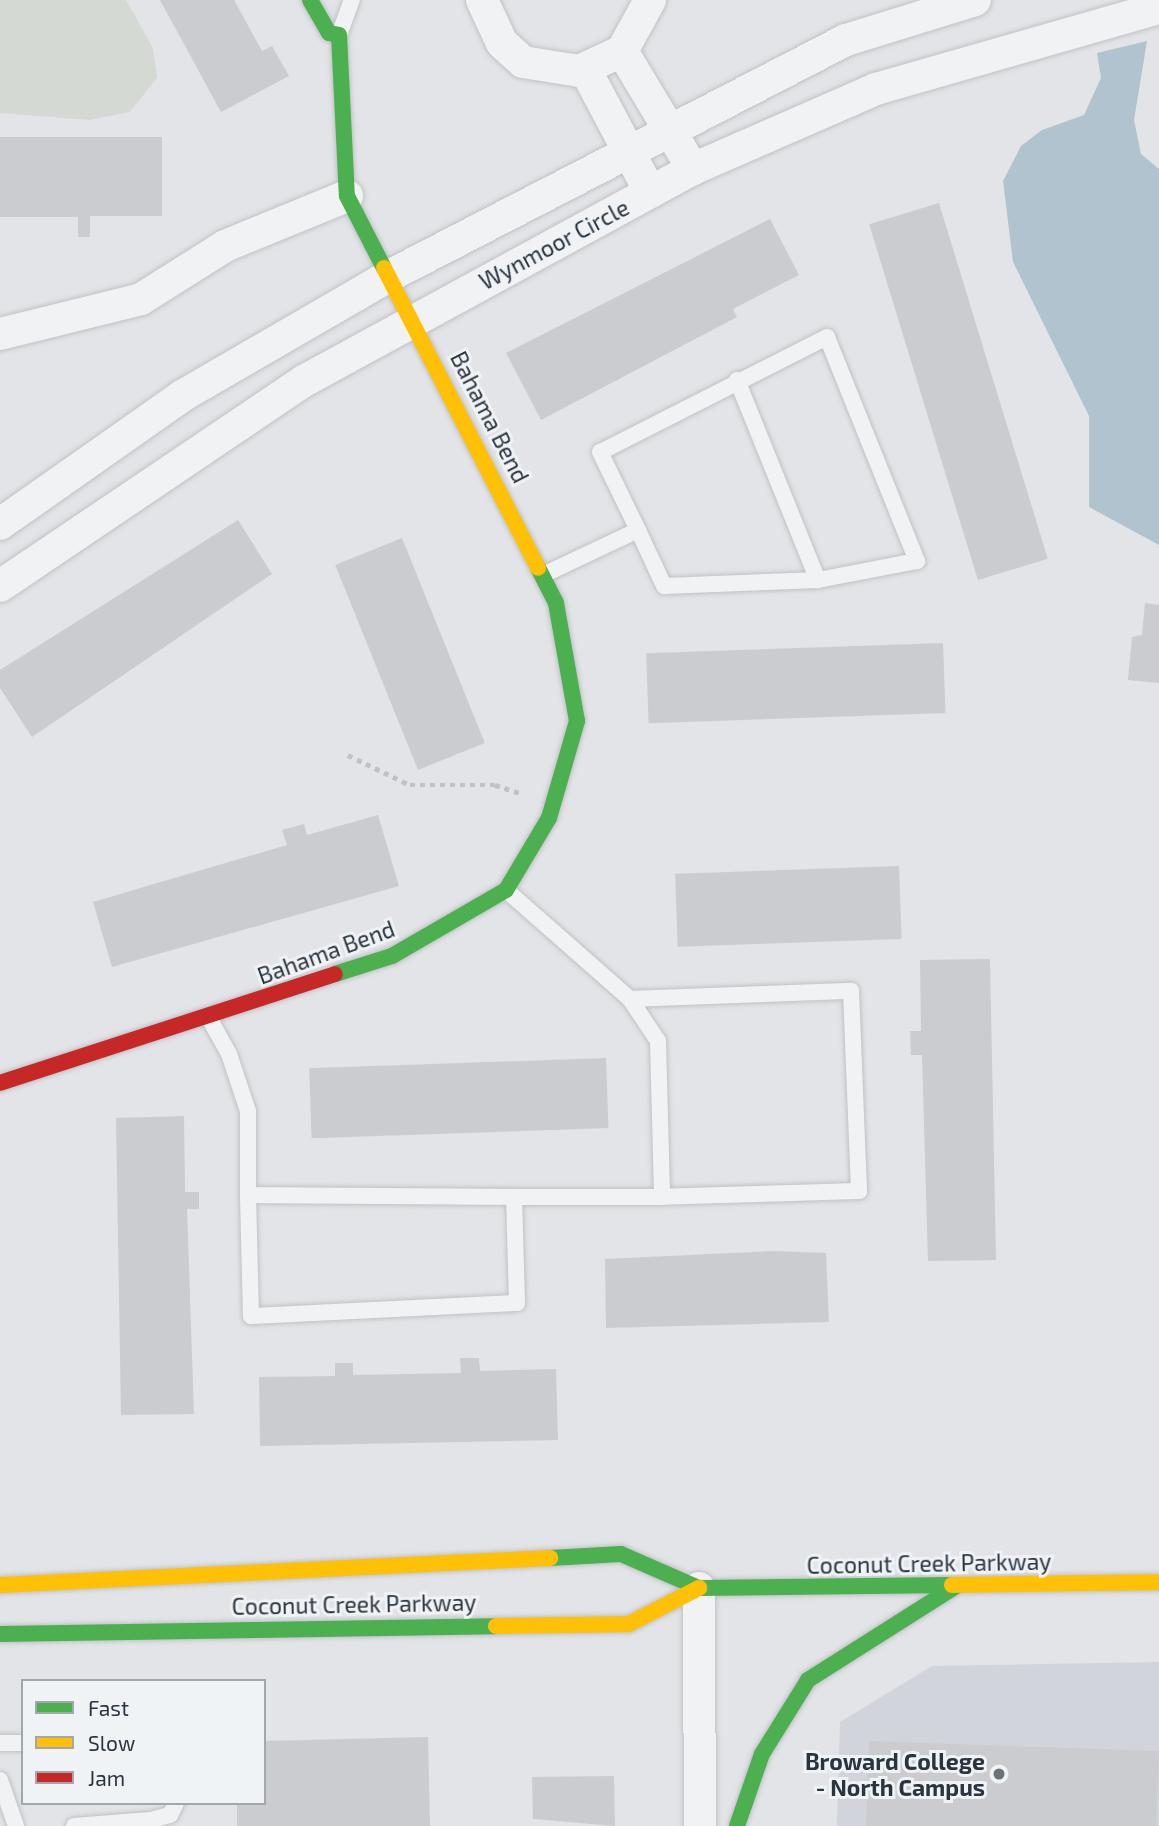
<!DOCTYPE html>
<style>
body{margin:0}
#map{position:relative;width:1159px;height:1826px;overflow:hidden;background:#e2e4e7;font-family:"Exo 2",sans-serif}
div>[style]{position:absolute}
.built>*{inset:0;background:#d1d4da}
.green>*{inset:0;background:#d4dad3}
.water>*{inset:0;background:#b2c3d0}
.building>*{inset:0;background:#cacccf;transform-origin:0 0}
.path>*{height:4.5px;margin-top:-2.25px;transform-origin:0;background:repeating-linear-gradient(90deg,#c0c3c5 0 5px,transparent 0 10px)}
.roads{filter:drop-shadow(0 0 2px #c0c2c5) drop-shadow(0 0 2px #c0c2c5)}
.lane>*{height:16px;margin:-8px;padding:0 8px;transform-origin:8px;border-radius:8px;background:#f1f2f4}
.street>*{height:32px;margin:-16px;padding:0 16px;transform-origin:16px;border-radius:16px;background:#f1f2f4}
.fast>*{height:16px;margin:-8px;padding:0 8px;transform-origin:8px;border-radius:8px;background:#4caf50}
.slow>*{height:16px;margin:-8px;padding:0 8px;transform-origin:8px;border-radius:8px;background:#ffc107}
.jam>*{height:16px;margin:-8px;padding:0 8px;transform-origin:8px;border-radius:8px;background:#c62828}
.dots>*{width:19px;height:19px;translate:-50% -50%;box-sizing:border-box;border:4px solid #f0f3f6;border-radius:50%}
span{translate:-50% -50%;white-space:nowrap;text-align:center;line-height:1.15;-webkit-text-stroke:6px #f0f3f6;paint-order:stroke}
.street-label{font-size:23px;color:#2a343f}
.poi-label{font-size:23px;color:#2a343f;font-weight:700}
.right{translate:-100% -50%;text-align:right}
.legend{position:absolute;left:21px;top:1679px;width:245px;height:126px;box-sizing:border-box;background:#f0f3f6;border:2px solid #a1a7ad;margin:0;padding:9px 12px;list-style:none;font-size:21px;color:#2a343f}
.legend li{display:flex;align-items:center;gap:14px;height:35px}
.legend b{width:35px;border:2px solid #a1a7ad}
</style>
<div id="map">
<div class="built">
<div style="clip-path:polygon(1159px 1662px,1159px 1826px,837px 1826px,840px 1722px,932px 1666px)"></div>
</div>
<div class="green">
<div style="clip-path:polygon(0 0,126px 0,153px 48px,157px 78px,130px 112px,89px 120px,0 113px)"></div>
</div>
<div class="water">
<div style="clip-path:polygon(1147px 41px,1134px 120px,1141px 154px,1159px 169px,1159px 545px,1089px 507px,1089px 416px,1013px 262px,1003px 181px,1021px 146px,1042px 130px,1084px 115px,1101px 78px,1097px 53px)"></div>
</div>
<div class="building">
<div style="clip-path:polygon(160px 0,234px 0,262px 51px,272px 46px,289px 76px,221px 112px)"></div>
<div style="clip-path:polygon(0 137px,162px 137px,162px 216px,90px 216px,90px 237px,78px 237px,78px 217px,0 217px)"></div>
<div style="left:939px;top:203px;width:372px;height:73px;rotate:73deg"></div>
<div style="clip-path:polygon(770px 219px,799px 275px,733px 309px,737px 317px,541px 420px,506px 353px)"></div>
<div style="clip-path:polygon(238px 520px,272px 574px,32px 737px,0 688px,0 670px)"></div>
<div style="left:402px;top:538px;width:221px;height:72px;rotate:68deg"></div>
<div style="clip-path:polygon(1145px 603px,1159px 605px,1159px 683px,1128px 680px,1132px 637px,1142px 635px)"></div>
<div style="left:943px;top:643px;width:70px;height:297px;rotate:88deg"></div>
<div style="clip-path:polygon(378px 815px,399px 886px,112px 967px,93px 902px,287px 845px,282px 830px,304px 824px,307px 835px)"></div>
<div style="left:899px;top:866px;width:73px;height:224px;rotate:88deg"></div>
<div style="clip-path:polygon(990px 959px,996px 1260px,928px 1261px,922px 1055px,911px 1055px,910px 1031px,921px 1031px,920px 960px)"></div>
<div style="left:606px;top:1058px;width:70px;height:297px;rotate:88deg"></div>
<div style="clip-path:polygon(184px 1116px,185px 1192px,199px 1192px,199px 1209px,187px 1209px,194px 1414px,121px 1415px,116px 1118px)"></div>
<div style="clip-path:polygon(774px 1251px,826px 1253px,829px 1322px,606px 1328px,605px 1259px)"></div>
<div style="clip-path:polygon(460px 1358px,479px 1358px,480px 1371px,556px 1369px,558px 1440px,260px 1446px,259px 1377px,335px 1376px,335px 1363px,353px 1363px,353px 1375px,461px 1373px)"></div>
<div style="clip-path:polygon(428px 1737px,430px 1826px,237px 1826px,237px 1803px,264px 1803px,264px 1741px)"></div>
<div style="left:869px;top:1741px;width:290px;height:85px;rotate:2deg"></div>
<div style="clip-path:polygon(614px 1776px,615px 1826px,533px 1819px,532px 1777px)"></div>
</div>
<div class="path">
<div style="left:348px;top:755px;width:69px;rotate:25.8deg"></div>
<div style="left:410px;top:785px;width:85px"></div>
<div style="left:495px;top:785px;width:29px;rotate:18deg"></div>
</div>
<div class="roads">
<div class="lane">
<div style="left:339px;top:35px;width:37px;rotate:-70deg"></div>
<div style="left:737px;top:380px;width:216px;rotate:68deg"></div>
<div style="left:543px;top:575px;width:105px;rotate:-25.3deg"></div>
<div style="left:638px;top:530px;width:62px;rotate:65.1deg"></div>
<div style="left:664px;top:586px;width:154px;rotate:-2.2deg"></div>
<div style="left:818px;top:580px;width:101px;rotate:-10.9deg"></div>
<div style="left:917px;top:561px;width:241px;rotate:-111.9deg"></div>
<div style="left:827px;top:337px;width:254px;rotate:153.1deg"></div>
<div style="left:600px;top:452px;width:87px;rotate:64deg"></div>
<div style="left:506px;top:890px;width:165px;rotate:41.3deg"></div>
<div style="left:630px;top:999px;width:50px;rotate:56.3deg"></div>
<div style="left:658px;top:1041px;width:156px;rotate:88.5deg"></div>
<div style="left:662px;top:1197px;width:148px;rotate:180deg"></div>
<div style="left:630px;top:999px;width:221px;rotate:-2.1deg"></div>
<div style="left:851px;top:991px;width:200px;rotate:87.7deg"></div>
<div style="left:859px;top:1191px;width:197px;rotate:178.3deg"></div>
<div style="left:209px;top:1018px;width:41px;rotate:60.9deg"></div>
<div style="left:229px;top:1054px;width:60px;rotate:71.6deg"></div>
<div style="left:248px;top:1111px;width:84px;rotate:90deg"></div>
<div style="left:248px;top:1195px;width:121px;rotate:88.6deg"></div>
<div style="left:251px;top:1316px;width:266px;rotate:-2.8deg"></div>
<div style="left:517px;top:1303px;width:106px;rotate:-91.6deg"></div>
<div style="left:514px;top:1197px;width:266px;rotate:-179.6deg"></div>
<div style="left:0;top:1743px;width:23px"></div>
<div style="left:0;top:1780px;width:49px;rotate:70.8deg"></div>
<div style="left:74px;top:1826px;width:77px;rotate:-4.5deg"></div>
<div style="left:151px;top:1820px;width:20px;rotate:-15deg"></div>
<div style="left:170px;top:1815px;width:13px;rotate:-63deg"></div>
</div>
<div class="street">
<div style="left:482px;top:0;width:47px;rotate:65.1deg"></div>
<div style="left:502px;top:43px;width:28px;rotate:42deg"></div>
<div style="left:523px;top:62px;width:57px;rotate:9.1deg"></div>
<div style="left:579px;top:71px;width:47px;rotate:-24.9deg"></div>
<div style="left:622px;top:51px;width:58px;rotate:-61.2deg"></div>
<div style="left:622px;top:51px;width:138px;rotate:59deg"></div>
<div style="left:585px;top:69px;width:139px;rotate:62.1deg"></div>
<div style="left:0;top:334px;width:145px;rotate:-13.9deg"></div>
<div style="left:141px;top:299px;width:99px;rotate:-32.2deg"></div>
<div style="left:225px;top:246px;width:132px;rotate:-22.3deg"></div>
<div style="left:0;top:524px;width:223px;rotate:-35.1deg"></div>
<div style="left:182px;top:396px;width:241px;rotate:-30.1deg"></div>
<div style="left:391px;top:275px;width:512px;rotate:-27.32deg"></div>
<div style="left:846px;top:40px;width:135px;rotate:-17.2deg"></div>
<div style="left:0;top:586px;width:367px;rotate:-34deg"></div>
<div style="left:304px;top:381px;width:443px;rotate:-28.6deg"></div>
<div style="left:693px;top:169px;width:200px;rotate:-23.6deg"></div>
<div style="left:876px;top:89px;width:294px;rotate:-16deg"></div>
<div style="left:699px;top:1588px;width:238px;rotate:89.8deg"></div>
</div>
<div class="fast">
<div style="left:310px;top:0;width:38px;rotate:60deg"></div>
<div style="left:329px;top:33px;width:10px;rotate:11deg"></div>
<div style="left:339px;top:35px;width:161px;rotate:87.2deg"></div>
<div style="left:347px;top:196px;width:81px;rotate:62.8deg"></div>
<div style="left:335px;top:974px;width:60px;rotate:-17.5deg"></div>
<div style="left:392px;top:956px;width:132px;rotate:-30.1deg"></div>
<div style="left:506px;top:890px;width:84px;rotate:-59.2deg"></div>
<div style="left:549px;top:818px;width:101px;rotate:-73.9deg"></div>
<div style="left:577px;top:721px;width:120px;rotate:-100.1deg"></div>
<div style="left:556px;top:603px;width:39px;rotate:-117deg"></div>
<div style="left:550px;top:1558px;width:71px;rotate:-3.2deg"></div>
<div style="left:621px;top:1554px;width:85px;rotate:23.6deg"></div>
<div style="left:699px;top:1588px;width:253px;rotate:-0.7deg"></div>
<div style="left:0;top:1634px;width:496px;rotate:-0.9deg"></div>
<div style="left:737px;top:1826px;width:76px;rotate:-70.9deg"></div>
<div style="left:762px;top:1754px;width:87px;rotate:-58.1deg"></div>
<div style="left:808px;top:1680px;width:175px;rotate:-32.4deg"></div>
</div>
<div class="slow">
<div style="left:384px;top:268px;width:337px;rotate:62.8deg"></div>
<div style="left:0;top:1585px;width:551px;rotate:-2.81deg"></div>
<div style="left:952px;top:1585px;width:207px;rotate:-0.8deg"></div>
<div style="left:496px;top:1626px;width:133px;rotate:-0.9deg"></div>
<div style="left:629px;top:1624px;width:79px;rotate:-27.2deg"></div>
</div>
<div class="jam">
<div style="left:0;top:1083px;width:352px;rotate:-18deg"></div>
</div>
</div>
<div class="dots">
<div style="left:999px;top:1774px;background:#6a727a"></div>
</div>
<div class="street-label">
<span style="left:554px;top:244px;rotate:-28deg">Wynmoor Circle</span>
<span style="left:490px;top:417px;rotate:63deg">Bahama Bend</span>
<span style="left:326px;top:952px;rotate:-20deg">Bahama Bend</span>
<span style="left:929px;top:1563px;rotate:-1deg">Coconut Creek Parkway</span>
<span style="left:354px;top:1604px;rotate:-1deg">Coconut Creek Parkway</span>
</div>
<div class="poi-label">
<span class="right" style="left:985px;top:1774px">Broward College<br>- North Campus</span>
</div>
<ul class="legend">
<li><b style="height:9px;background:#4caf50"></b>Fast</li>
<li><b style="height:9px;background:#ffc107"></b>Slow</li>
<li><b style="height:9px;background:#c62828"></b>Jam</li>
</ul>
</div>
